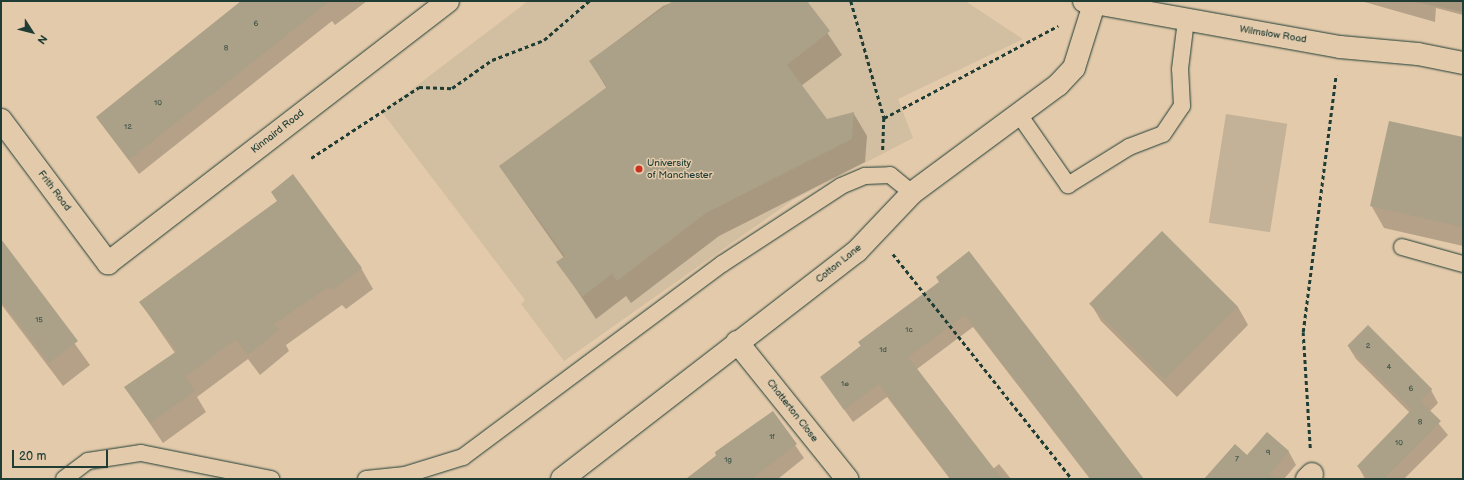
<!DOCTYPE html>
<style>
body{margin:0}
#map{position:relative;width:1464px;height:480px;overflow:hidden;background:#e3caab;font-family:"Balsamiq Sans",sans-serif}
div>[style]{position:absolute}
.built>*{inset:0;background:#d2bea0}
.green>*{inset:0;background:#c3b298;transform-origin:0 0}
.shadow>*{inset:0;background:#0003}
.building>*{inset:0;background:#aaa188;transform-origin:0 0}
.path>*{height:2.5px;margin-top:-1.25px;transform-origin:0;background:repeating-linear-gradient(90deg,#1f3d34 0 4px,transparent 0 7px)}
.roads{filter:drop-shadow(0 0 1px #1f3d34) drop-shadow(0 0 1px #1f3d34)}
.service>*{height:16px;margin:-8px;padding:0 8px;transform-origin:8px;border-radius:8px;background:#e3caab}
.minor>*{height:22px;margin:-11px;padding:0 11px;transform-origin:11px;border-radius:11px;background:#e3caab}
.secondary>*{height:22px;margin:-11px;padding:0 11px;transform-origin:11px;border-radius:11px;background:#e3caab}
.dots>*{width:11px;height:11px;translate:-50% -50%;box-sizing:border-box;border:2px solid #e3caab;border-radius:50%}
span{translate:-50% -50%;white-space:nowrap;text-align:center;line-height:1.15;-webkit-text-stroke:3px #e3caab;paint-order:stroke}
.number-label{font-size:8px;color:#425649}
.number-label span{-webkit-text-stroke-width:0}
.street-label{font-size:10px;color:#1f3d34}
.poi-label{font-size:10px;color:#1f3d34}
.left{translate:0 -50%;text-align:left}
.frame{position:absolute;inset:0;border:2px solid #1f3d34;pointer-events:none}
.north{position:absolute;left:12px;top:12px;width:40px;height:40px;-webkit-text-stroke:3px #e3caab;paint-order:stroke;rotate:126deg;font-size:11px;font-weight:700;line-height:16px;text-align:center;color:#1f3d34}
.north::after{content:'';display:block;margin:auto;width:14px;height:18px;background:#1f3d34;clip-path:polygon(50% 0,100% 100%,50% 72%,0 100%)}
.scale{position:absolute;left:12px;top:450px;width:96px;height:18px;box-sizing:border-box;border:2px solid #1f3d34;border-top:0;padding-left:5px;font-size:12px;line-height:14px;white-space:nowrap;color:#1f3d34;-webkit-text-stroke:3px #e3caab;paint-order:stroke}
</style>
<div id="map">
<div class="built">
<div style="clip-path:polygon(528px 1px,965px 1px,1023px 39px,898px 99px,913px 138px,793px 200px,564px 361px,521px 304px,525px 300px,382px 112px)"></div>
<div style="clip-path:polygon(1405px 1px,1463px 1px,1463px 12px,1420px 3px)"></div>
</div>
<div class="green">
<div style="left:1226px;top:114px;width:62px;height:110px;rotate:9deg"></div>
</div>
<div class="shadow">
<div style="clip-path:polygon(245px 1px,367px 1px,335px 25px,332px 21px,139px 174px,97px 118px)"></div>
<div style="clip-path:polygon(676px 1px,806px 1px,842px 55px,801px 86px,827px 120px,854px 114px,867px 136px,865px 162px,719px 236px,631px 303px,626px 296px,596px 319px,558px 262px,564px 258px,500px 167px,607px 89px,590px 61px,663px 6px)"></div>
<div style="clip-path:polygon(1361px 1px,1463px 1px,1463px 15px,1436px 8px,1435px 22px)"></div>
<div style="clip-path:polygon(1463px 138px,1463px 246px,1384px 228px,1371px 205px)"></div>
<div style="clip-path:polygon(1162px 232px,1238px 307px,1248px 325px,1177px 397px,1101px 321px,1091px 304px)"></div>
<div style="clip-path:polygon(1px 241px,90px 365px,63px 386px,1px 304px)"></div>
<div style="clip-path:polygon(361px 268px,373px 289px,346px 309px,342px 305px,286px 345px,289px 351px,260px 375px,248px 359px,197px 397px,206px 412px,163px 443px,125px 387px,175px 353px,140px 302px)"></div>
<div style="clip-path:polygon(940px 283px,1142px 479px,1090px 479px,973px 327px,917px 369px,993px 469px,999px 464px,1011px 479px,954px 476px,950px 479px,887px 397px,853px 422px,821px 377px)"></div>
<div style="clip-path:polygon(1348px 346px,1431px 390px,1438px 403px,1429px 412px,1448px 435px,1404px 479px,1365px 479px,1358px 466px,1410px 413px,1356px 359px)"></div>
<div style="clip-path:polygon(772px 412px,804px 458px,778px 479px,686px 479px)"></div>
<div style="clip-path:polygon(1268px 434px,1289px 452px,1296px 465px,1284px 479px,1206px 479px,1250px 459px)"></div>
</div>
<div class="building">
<div style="clip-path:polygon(241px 1px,330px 1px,129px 160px,96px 117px)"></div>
<div style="clip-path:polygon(673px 1px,807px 1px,830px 31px,787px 65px,827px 119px,854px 112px,852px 139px,706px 213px,617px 281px,612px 274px,582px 297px,556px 262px,565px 256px,499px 166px,607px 87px,589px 61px)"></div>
<div style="clip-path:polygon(1389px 121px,1463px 137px,1463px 227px,1370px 206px)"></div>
<div style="clip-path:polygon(293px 174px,362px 268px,333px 290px,330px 286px,274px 324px,279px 330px,248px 355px,236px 339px,185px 377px,195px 391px,150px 423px,124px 387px,177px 351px,139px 302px,277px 201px,271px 192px)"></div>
<div style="left:1162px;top:231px;width:107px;height:103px;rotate:45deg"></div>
<div style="clip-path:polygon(1px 239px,78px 341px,49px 363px,1px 300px)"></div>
<div style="clip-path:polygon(969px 251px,1144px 479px,1091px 479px,965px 315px,908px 357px,1002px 479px,951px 479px,879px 384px,844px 410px,820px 377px,861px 346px,858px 342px,939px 282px,936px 277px)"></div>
<div style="left:1368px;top:325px;width:91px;height:29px;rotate:45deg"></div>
<div style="clip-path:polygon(1420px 401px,1441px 421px,1384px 479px,1369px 479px,1357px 466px)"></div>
<div style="clip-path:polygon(773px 411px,797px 444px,751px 479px,686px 479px,716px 456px,715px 452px)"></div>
<div style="clip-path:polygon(1267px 432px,1289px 451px,1270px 474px,1276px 479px,1204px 479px,1235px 444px,1247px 455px)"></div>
</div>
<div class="path">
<div style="left:851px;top:1px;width:122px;rotate:74.2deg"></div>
<div style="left:884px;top:118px;width:32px;rotate:92deg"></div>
<div style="left:884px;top:118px;width:197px;rotate:-27.9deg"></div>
<div style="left:311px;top:158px;width:129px;rotate:-33.3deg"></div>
<div style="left:419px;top:87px;width:33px;rotate:2deg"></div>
<div style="left:452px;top:88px;width:49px;rotate:-35deg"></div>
<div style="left:492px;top:60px;width:56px;rotate:-21deg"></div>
<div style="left:544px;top:40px;width:60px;rotate:-40.9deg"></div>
<div style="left:893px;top:254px;width:288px;rotate:51.5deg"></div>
<div style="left:1310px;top:448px;width:116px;rotate:-93.5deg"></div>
<div style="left:1303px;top:332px;width:259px;rotate:-82.7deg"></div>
</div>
<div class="roads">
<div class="service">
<div style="left:1018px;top:113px;width:88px;rotate:55.2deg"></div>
<div style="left:1068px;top:185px;width:72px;rotate:-31.9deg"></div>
<div style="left:1129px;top:147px;width:36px;rotate:-21deg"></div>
<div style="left:1163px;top:134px;width:34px;rotate:-56deg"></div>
<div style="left:1182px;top:106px;width:37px;rotate:-93deg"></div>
<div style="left:1180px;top:69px;width:49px;rotate:-83deg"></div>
<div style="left:1402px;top:247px;width:63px;rotate:15.6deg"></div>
<div style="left:64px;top:479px;width:30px;rotate:-37deg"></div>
<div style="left:88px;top:461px;width:54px;rotate:-8.6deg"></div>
<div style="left:141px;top:453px;width:133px;rotate:11.3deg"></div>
<div style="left:366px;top:479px;width:39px;rotate:-6deg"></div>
<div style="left:405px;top:475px;width:61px;rotate:-17.2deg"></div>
<div style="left:463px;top:457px;width:323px;rotate:-36.7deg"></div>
<div style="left:722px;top:264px;width:142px;rotate:-33.2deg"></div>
<div style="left:841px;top:186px;width:26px;rotate:-23deg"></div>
<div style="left:865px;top:176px;width:25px;rotate:-2deg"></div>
<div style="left:890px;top:175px;width:28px;rotate:39deg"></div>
</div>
<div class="minor">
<div style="left:1px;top:120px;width:179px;rotate:53.2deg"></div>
<div style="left:108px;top:263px;width:429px;rotate:-37.6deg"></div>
<div style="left:737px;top:342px;width:176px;rotate:51.2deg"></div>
<div style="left:562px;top:479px;width:373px;rotate:-37.7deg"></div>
<div style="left:857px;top:251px;width:80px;rotate:-46.5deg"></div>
<div style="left:912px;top:193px;width:182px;rotate:-36.5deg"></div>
<div style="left:1058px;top:85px;width:23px;rotate:-47deg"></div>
<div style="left:1074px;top:68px;width:67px;rotate:-72.6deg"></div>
<div style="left:1307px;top:479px;width:7px;rotate:-45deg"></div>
</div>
<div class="secondary">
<div style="left:1084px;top:1px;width:260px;rotate:10.2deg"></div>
<div style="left:1340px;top:47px;width:78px;rotate:5.1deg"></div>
<div style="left:1418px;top:54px;width:46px;rotate:11.3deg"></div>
</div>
</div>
<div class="dots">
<div style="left:639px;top:169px;background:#c8321e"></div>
</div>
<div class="number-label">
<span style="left:256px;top:24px">6</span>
<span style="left:226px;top:48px">8</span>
<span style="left:158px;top:103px">10</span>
<span style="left:128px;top:127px">12</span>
<span style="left:39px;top:320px">15</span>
<span style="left:909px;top:330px">1c</span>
<span style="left:1368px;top:346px">2</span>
<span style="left:883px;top:350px">1d</span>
<span style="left:1389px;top:367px">4</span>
<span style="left:845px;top:384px">1e</span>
<span style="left:1411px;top:389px">6</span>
<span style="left:1420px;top:422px">8</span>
<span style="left:772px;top:437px">1f</span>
<span style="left:1399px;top:443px">10</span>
<span style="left:1268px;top:453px">9</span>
<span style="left:1237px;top:459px">7</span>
<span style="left:728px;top:460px">1g</span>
</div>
<div class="street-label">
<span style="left:1273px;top:35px;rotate:9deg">Wilmslow Road</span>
<span style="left:278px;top:132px;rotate:-38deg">Kinnaird Road</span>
<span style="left:54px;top:191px;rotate:53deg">Frith Road</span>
<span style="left:839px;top:264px;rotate:-39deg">Cotton Lane</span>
<span style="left:792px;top:411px;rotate:52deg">Chatterton Close</span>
</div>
<div class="poi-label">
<span class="left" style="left:647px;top:169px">University<br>of Manchester</span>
</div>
<div class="frame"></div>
<div class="north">N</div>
<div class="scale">20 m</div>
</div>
